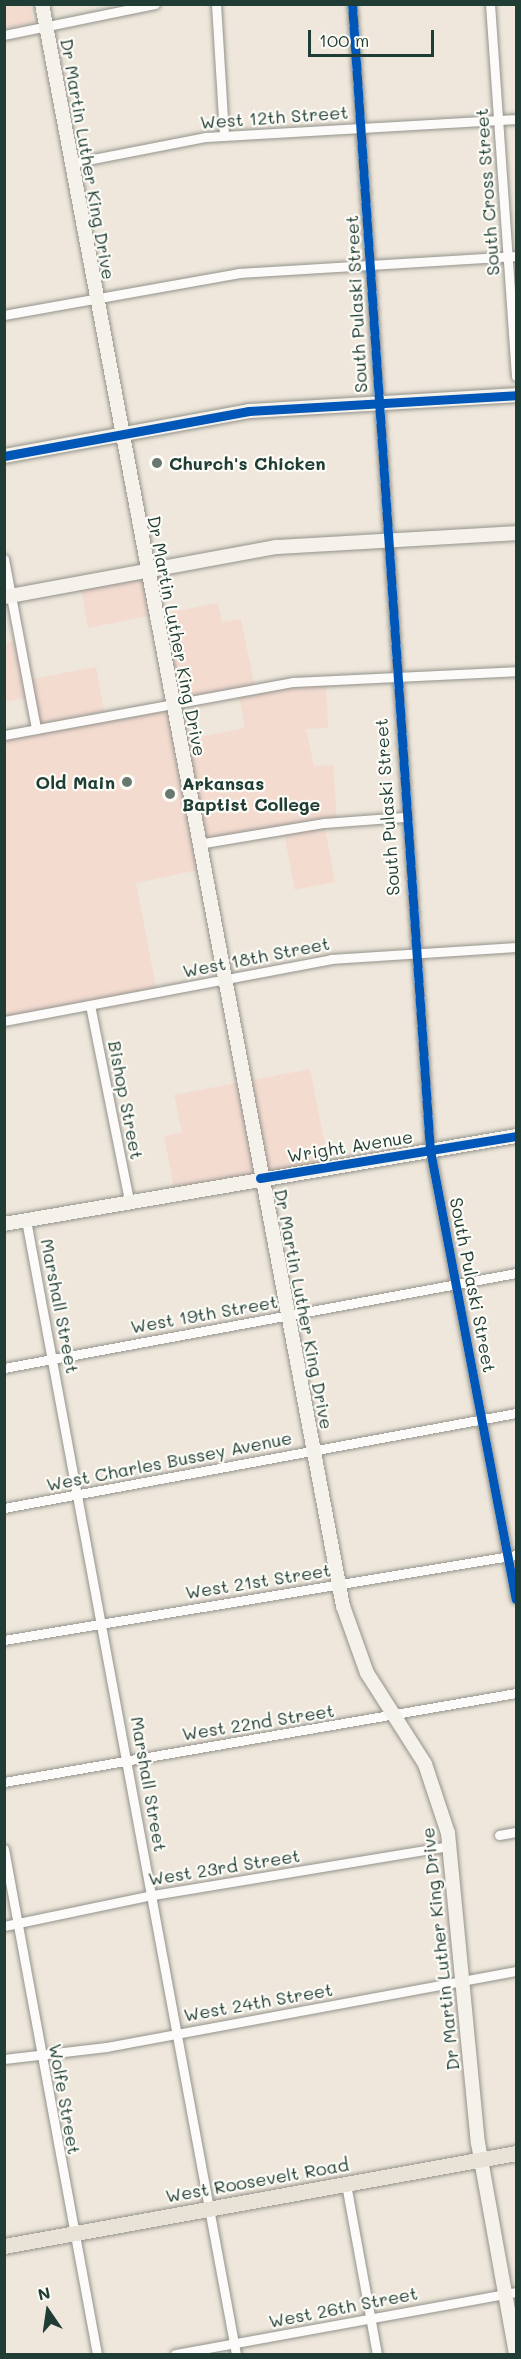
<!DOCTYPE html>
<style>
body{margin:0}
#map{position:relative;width:521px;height:2359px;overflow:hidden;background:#efe7db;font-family:Mali,sans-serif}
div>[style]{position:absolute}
.built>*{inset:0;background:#f3dbd0}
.roads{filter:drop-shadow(0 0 2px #93938c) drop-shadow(0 0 2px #93938c)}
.street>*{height:9px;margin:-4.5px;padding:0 4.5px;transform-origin:4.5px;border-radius:4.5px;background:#fdfbfa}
.secondary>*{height:14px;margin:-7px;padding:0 7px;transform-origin:7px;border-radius:7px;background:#f5f1eb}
.primary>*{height:15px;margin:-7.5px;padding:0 7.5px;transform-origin:7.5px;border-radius:7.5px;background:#e9e2d6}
.cycleway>*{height:9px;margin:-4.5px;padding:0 4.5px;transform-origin:4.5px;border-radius:4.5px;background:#0057b8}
.dots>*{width:16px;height:16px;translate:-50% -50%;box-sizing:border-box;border:3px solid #fdfcf7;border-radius:50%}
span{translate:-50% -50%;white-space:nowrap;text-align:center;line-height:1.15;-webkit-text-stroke:4.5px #fdfcf7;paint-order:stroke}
.street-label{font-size:18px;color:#1f3d34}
.poi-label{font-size:18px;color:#1f3d34;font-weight:700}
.left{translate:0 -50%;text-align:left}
.right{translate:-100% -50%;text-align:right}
.frame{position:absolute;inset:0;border:6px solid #1f3d34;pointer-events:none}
.north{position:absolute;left:18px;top:2281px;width:60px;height:60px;-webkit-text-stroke:4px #fdfcf7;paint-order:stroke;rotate:347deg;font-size:16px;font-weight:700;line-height:24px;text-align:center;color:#1f3d34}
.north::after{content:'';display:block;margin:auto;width:21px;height:27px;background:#1f3d34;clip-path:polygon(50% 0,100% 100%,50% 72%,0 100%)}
.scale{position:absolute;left:308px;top:30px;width:126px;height:27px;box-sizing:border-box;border:3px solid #1f3d34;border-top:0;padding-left:8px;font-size:18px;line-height:21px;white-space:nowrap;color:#1f3d34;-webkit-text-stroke:4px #fdfcf7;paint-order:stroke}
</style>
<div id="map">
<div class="built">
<div style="clip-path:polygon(4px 5px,30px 5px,33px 22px,5px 28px)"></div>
<div style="clip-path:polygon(evenodd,147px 571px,155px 615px,218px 603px,222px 622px,241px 619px,255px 688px,326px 679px,328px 728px,306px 729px,314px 766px,333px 765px,337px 822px,324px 823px,335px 882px,295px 890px,283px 829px,199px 844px,203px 869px,136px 883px,157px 992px,5px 1021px,5px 735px,36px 729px,30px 697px,5px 702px,5px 643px,19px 640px,27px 680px,96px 667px,105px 715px,171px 703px,155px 615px,88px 628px,80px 583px,147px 571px,238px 691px,245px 728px,179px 741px,172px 703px,238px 691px)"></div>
<div style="clip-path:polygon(310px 1069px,329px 1165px,175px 1193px,164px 1136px,182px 1132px,174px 1095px)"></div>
</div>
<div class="roads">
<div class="street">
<div style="left:216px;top:4px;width:132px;rotate:86.5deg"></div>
<div style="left:352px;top:4px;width:1149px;rotate:86.11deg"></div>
<div style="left:430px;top:1150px;width:457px;rotate:79.2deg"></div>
<div style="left:490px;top:4px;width:373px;rotate:86deg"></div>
<div style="left:4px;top:35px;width:154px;rotate:-11.6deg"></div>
<div style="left:72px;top:163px;width:136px;rotate:-11deg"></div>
<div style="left:206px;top:137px;width:311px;rotate:-3.3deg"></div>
<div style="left:4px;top:315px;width:239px;rotate:-10.1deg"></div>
<div style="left:239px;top:273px;width:278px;rotate:-3.5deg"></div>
<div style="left:4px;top:559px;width:173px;rotate:79.3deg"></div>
<div style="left:4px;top:735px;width:294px;rotate:-10.4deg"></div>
<div style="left:293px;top:682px;width:223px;rotate:-2.8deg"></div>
<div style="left:198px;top:844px;width:128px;rotate:-9.5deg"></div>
<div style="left:324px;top:823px;width:80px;rotate:-4.3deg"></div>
<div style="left:90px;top:1005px;width:199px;rotate:78.7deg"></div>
<div style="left:4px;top:1021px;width:333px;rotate:-10.7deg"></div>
<div style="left:331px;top:959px;width:185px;rotate:-3.7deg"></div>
<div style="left:26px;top:1220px;width:1153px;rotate:79.51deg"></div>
<div style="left:4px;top:1368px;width:521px;rotate:-10.51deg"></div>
<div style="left:4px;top:1508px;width:521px;rotate:-10.51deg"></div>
<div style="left:4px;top:1640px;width:519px;rotate:-9.43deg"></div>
<div style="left:4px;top:1782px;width:520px;rotate:-9.86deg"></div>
<div style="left:499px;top:1835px;width:17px;rotate:-10deg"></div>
<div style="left:4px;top:1849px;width:513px;rotate:79.57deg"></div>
<div style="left:4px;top:1926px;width:152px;rotate:-11.8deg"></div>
<div style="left:153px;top:1895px;width:301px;rotate:-9.4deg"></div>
<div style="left:4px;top:2059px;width:103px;rotate:-6.7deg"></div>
<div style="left:106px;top:2047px;width:417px;rotate:-10.5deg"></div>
<div style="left:346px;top:2184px;width:173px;rotate:79.7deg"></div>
<div style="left:175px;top:2354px;width:347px;rotate:-10.3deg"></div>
</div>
<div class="secondary">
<div style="left:42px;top:4px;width:1630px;rotate:79.36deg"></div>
<div style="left:343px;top:1606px;width:71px;rotate:70.3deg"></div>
<div style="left:367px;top:1673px;width:108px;rotate:57.5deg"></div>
<div style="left:425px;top:1764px;width:73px;rotate:71.6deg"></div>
<div style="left:448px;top:1833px;width:311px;rotate:84.5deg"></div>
<div style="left:478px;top:2143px;width:214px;rotate:79.8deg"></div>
<div style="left:4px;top:456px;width:249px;rotate:-10.4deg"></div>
<div style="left:249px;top:411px;width:267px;rotate:-3.4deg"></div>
<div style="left:4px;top:597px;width:277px;rotate:-10.4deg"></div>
<div style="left:276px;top:547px;width:240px;rotate:-3.3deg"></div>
<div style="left:4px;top:1224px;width:520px;rotate:-9.75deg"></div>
</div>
<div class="primary">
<div style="left:4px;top:2246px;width:520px;rotate:-10.29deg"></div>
</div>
</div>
<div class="cycleway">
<div style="left:352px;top:4px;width:1149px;rotate:86.11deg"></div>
<div style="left:430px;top:1150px;width:457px;rotate:79.2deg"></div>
<div style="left:4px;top:456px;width:249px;rotate:-10.4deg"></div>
<div style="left:249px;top:411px;width:267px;rotate:-3.4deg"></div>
<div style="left:260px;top:1178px;width:259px;rotate:-9.3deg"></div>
</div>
<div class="dots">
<div style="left:157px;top:463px;background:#68786e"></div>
<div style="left:127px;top:782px;background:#68786e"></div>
<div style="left:170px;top:794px;background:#68786e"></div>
</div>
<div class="street-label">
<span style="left:274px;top:117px;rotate:-4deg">West 12th Street</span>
<span style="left:88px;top:159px;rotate:80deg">Dr Martin Luther King Drive</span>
<span style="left:487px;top:192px;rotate:-94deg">South Cross Street</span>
<span style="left:356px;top:304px;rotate:-93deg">South Pulaski Street</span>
<span style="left:177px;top:636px;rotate:79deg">Dr Martin Luther King Drive</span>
<span style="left:387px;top:807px;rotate:-94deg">South Pulaski Street</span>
<span style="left:256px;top:957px;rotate:-11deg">West 18th Street</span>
<span style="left:126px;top:1100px;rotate:79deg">Bishop Street</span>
<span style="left:350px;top:1146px;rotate:-9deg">Wright Avenue</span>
<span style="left:473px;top:1285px;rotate:79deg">South Pulaski Street</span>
<span style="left:60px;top:1306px;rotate:79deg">Marshall Street</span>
<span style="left:304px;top:1309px;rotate:79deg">Dr Martin Luther King Drive</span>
<span style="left:204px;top:1314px;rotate:-10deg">West 19th Street</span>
<span style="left:169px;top:1461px;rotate:-11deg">West Charles Bussey Avenue</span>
<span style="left:258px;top:1581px;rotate:-9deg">West 21st Street</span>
<span style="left:258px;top:1722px;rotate:-9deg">West 22nd Street</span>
<span style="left:149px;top:1784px;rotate:80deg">Marshall Street</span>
<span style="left:224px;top:1867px;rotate:-9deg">West 23rd Street</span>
<span style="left:440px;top:1949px;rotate:-96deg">Dr Martin Luther King Drive</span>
<span style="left:258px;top:2002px;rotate:-10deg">West 24th Street</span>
<span style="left:65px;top:2099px;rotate:80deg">Wolfe Street</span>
<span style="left:257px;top:2180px;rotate:-10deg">West Roosevelt Road</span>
<span style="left:343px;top:2307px;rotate:-11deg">West 26th Street</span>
</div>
<div class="poi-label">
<span class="left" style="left:169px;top:463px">Church's Chicken</span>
<span class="right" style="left:115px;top:782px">Old Main</span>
<span class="left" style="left:182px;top:794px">Arkansas<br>Baptist College</span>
</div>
<div class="frame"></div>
<div class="north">N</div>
<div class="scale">100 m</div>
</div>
